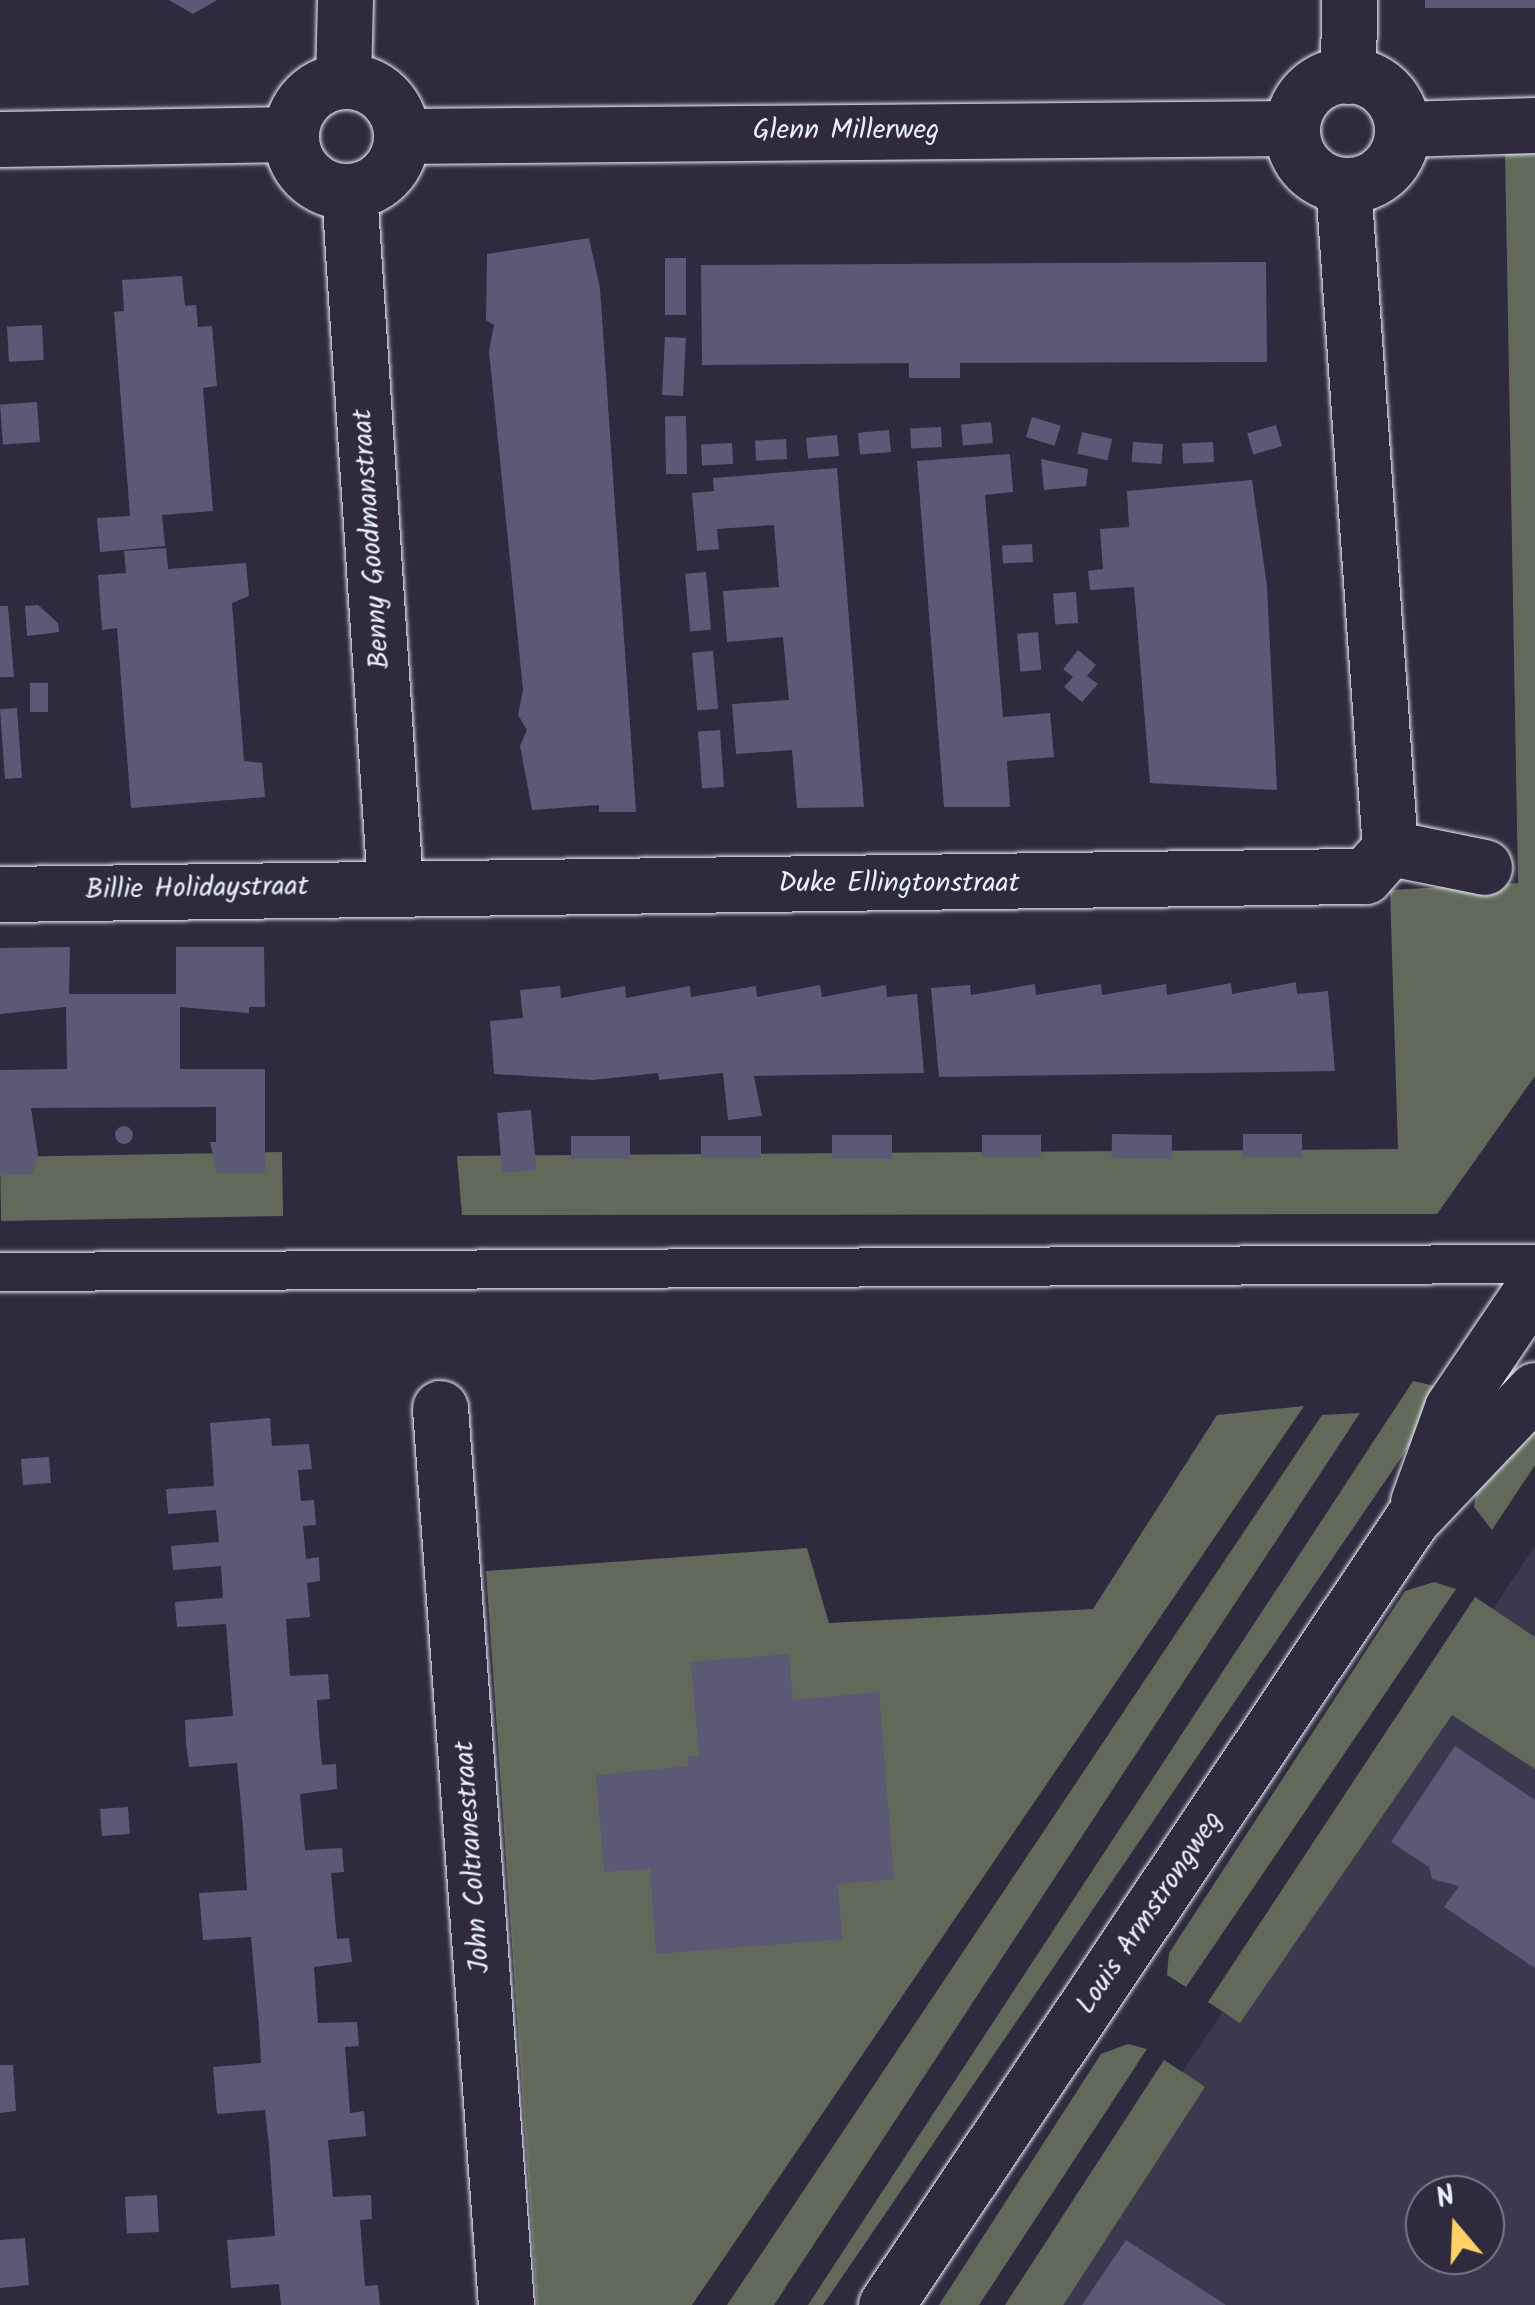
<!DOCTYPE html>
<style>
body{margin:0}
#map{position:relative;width:1535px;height:2305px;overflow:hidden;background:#2f2a3d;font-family:Kalam,sans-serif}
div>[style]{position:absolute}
.built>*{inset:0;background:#3c384e}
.green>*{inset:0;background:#62695b;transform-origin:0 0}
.building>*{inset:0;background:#5c5977;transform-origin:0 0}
.round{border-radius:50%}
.roads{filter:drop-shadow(0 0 2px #e8f1f8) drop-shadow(0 0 2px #e8f1f8)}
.service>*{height:38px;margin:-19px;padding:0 19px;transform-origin:19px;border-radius:19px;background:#2f2a3d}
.minor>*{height:55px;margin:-27.5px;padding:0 27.5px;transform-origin:27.5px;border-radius:27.5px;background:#2f2a3d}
.tertiary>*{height:55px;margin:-27.5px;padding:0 27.5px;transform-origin:27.5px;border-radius:27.5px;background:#2f2a3d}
.tertiary>.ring{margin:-27.5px;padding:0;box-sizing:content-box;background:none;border:55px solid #2f2a3d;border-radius:50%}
span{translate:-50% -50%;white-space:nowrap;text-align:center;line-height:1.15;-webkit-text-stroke:8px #2f2a3d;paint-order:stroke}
.street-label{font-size:28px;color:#e8f1f8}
.north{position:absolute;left:1405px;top:2175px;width:100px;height:100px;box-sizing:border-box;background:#2f2a3d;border:2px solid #797a88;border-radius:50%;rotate:341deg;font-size:28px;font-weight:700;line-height:40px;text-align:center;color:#e8f1f8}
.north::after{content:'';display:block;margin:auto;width:35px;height:45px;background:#ffd166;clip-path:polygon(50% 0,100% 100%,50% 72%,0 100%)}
</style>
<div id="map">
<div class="built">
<div style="clip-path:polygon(evenodd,1535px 1546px,1535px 2305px,1026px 2305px,1535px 1546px,1425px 2195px,1485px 2195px,1485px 2255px,1425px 2255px,1425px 2195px)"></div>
</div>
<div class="green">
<div style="clip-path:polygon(1505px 150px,1535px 150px,1535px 1076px,1437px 1214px,462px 1215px,457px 1156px,1398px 1149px,1390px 890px,1518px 883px)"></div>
<div style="left:282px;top:1152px;width:64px;height:282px;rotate:89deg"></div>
<div style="clip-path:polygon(1413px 1381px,1448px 1389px,823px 2305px,808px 2305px)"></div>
<div style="clip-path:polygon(1304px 1406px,692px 2305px,537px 2305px,486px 1571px,807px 1548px,829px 1623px,1093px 1609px,1217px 1415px)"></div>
<div style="clip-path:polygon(1360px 1413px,774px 2305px,727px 2305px,1322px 1415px)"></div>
<div style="clip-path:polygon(1535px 1415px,1535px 1465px,1492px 1530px,1474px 1507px,1476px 1493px)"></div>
<div style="clip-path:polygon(1434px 1582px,1456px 1589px,1186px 1987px,1167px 1975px,1169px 1953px,1405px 1591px)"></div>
<div style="clip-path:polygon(1475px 1597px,1535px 1637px,1535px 1769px,1452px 1715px,1240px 2023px,1208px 2002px)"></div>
<div style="clip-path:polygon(1128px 2044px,1147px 2049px,979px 2305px,939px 2305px,1101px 2054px)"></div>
<div style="left:1164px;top:2060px;width:49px;height:293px;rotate:33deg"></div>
</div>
<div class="building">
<div style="clip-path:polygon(169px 0,217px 0,193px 14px)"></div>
<div style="left:1425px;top:0;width:110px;height:8px"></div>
<div style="clip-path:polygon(589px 238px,600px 288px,636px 812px,599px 812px,599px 805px,532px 810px,520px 746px,527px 730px,518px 715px,523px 690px,489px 351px,494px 325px,486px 320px,487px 254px)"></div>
<div style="left:686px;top:258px;width:57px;height:21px;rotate:90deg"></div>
<div style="clip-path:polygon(1266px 262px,1267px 362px,960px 363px,960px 378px,909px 378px,909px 363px,702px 365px,701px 265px)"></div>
<div style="clip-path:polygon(182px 276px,185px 306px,196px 305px,198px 327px,212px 326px,217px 386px,203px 388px,213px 511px,162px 515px,165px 546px,100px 552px,97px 518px,130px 516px,114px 312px,124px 311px,122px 280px)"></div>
<div style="left:42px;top:325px;width:35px;height:35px;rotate:87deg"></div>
<div style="left:665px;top:337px;width:21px;height:58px;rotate:3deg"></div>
<div style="left:37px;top:402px;width:40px;height:37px;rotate:86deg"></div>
<div style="left:686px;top:416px;width:58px;height:21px;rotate:89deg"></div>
<div style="left:1032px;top:417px;width:30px;height:21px;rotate:17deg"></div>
<div style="left:991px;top:422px;width:21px;height:30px;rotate:85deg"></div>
<div style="left:1276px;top:425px;width:22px;height:30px;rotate:74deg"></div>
<div style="left:941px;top:427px;width:20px;height:31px;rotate:87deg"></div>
<div style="left:889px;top:430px;width:22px;height:31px;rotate:85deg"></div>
<div style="left:1082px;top:432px;width:31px;height:22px;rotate:13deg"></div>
<div style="left:837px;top:435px;width:21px;height:31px;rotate:85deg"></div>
<div style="left:786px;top:439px;width:20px;height:31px;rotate:87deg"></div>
<div style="left:1133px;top:442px;width:30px;height:20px;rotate:4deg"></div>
<div style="left:1213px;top:442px;width:20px;height:31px;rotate:87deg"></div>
<div style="left:732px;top:443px;width:21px;height:31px;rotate:87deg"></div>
<div style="clip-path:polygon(1010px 454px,1013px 492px,985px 495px,1003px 717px,1050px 713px,1054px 757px,1007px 761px,1010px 807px,944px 807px,917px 461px)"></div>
<div style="clip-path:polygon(1041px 459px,1088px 469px,1086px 486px,1044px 490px)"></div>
<div style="clip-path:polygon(837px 468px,864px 807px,797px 808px,792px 750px,736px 754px,732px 704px,789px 700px,783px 637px,727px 642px,723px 591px,779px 587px,774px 525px,717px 529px,719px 549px,697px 551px,692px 493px,714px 491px,713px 478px)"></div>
<div style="clip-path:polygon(1252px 480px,1267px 586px,1277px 790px,1150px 783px,1134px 587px,1090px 590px,1088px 571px,1103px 569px,1100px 529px,1129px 527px,1127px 491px)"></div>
<div style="left:1032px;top:544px;width:18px;height:30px;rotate:87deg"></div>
<div style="clip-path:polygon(166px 548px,168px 569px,246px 563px,249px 596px,232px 603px,244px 761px,262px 763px,265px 797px,131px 808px,117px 628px,102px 630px,98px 575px,126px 573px,124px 551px)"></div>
<div style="left:706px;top:572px;width:58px;height:21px;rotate:85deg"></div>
<div style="left:1076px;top:592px;width:31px;height:23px;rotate:86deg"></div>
<div style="clip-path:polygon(38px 605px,58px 623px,59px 632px,27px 636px,25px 606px)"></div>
<div style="clip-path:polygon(0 606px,8px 606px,14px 677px,0 677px)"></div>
<div style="left:1038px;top:632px;width:38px;height:21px;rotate:85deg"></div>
<div style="clip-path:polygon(1078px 650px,1096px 665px,1087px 676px,1098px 684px,1082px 702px,1064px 687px,1073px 677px,1063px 669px)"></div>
<div style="left:713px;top:651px;width:58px;height:21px;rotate:85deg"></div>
<div style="left:30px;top:683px;width:18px;height:29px"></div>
<div style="left:17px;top:708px;width:70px;height:17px;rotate:86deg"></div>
<div style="left:720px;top:730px;width:57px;height:22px;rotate:86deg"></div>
<div style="clip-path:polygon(70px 947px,69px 994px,176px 994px,176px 947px,264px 947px,265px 1007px,249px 1007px,249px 1013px,180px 1007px,180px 1069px,265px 1069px,265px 1173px,217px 1173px,210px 1142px,216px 1142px,216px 1107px,31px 1108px,38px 1155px,32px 1175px,0 1175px,0 1070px,67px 1069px,66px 1007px,0 1014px,0 948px)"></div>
<div style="clip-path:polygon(1296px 982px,1297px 994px,1328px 991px,1335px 1071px,939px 1077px,931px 988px,970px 985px,971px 995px,1035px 984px,1036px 995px,1101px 984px,1102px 995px,1166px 984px,1167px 995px,1231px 983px,1232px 994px)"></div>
<div style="clip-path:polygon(820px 985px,822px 997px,886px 985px,887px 997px,917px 994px,924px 1073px,754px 1076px,762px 1116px,728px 1120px,723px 1073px,659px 1080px,658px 1073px,593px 1080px,494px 1074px,490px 1021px,523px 1018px,520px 990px,560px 986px,561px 998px,625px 986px,626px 998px,690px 986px,691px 997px,756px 986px,757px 997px)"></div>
<div style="left:531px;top:1110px;width:60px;height:34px;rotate:85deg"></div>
<div class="round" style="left:115px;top:1126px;width:18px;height:18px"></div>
<div style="left:1112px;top:1134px;width:60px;height:24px;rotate:1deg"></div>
<div style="left:1243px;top:1134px;width:59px;height:23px"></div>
<div style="left:832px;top:1135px;width:60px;height:24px"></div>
<div style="left:982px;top:1135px;width:59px;height:22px"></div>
<div style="left:630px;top:1136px;width:23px;height:59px;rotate:90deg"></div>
<div style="left:701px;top:1136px;width:60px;height:22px"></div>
<div style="clip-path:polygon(270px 1418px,272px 1446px,309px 1444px,312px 1469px,298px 1470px,301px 1501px,314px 1500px,316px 1525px,303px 1526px,306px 1559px,319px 1557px,320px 1581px,307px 1583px,310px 1617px,286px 1619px,290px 1676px,328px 1674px,330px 1699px,317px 1700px,319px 1733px,322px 1765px,336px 1764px,337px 1789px,300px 1794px,305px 1850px,342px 1848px,344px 1872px,331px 1873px,337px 1939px,349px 1938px,352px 1962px,314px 1967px,318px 2023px,357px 2022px,359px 2046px,345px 2047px,350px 2113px,364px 2111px,366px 2136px,328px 2140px,333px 2197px,371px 2195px,372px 2219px,360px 2220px,365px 2286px,378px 2285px,380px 2305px,281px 2305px,279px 2284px,231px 2288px,227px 2240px,275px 2236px,269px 2145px,265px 2110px,217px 2114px,213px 2067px,261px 2063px,259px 2027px,251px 1937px,203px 1940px,199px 1893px,247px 1890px,243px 1827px,237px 1763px,189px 1767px,186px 1743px,185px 1720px,233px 1716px,226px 1624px,177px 1627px,175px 1602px,223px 1598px,221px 1566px,173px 1570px,171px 1546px,219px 1542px,216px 1510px,168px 1514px,166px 1489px,214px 1486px,210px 1423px)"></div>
<div style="left:49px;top:1457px;width:26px;height:28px;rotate:86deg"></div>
<div style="clip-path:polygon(789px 1654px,793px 1700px,879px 1692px,894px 1879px,838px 1884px,842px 1939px,656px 1954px,650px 1869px,604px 1872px,596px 1775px,689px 1766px,688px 1756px,699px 1755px,691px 1662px)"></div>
<div style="clip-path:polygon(1455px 1746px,1535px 1800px,1535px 1968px,1444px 1907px,1459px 1886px,1432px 1879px,1429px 1867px,1391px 1842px)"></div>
<div style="left:128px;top:1807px;width:27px;height:28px;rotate:86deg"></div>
<div style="clip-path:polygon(0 2065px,13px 2065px,16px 2111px,0 2113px)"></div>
<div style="left:157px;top:2195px;width:37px;height:32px;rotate:87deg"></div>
<div style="clip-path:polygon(25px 2238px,29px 2285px,0 2288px,0 2240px)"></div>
<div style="clip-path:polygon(1126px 2240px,1226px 2305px,1082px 2305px)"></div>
</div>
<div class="roads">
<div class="service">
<div style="left:0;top:1272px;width:1535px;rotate:-0.3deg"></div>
</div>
<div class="minor">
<div style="left:1348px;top:76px;width:76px;rotate:-89.2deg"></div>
<div style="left:343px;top:81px;width:81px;rotate:-88.6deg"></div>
<div style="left:1343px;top:185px;width:665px;rotate:85.95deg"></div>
<div style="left:1390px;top:848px;width:96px;rotate:11.4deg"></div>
<div style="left:349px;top:191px;width:697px;rotate:86.21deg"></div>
<div style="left:0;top:894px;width:1365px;rotate:-0.76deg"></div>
<div style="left:1365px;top:876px;width:38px;rotate:-48deg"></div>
<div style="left:440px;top:1408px;width:899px;rotate:85.79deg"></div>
</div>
<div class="tertiary">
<div class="ring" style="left:1292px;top:75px;width:55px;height:55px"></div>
<div class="ring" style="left:291px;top:81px;width:55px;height:55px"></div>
<div style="left:1402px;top:129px;width:133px;rotate:-1.7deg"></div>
<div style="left:401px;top:136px;width:891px;rotate:-0.51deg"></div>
<div style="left:0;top:139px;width:291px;rotate:-1deg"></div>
<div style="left:1418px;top:1502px;width:100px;rotate:-70.1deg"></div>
<div style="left:1452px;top:1408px;width:148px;rotate:-56deg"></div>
<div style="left:886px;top:2305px;width:946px;rotate:-56.21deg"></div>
<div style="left:1412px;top:1519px;width:178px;rotate:-46.4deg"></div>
</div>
</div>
<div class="street-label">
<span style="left:846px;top:131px">Glenn Millerweg</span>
<span style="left:372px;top:539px;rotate:-94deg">Benny Goodmanstraat</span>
<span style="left:899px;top:884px">Duke Ellingtonstraat</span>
<span style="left:197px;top:889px;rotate:-1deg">Billie Holidaystraat</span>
<span style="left:473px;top:1857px;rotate:-94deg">John Coltranestraat</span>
<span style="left:1150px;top:1913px;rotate:-56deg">Louis Armstrongweg</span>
</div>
<div class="north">N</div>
</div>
